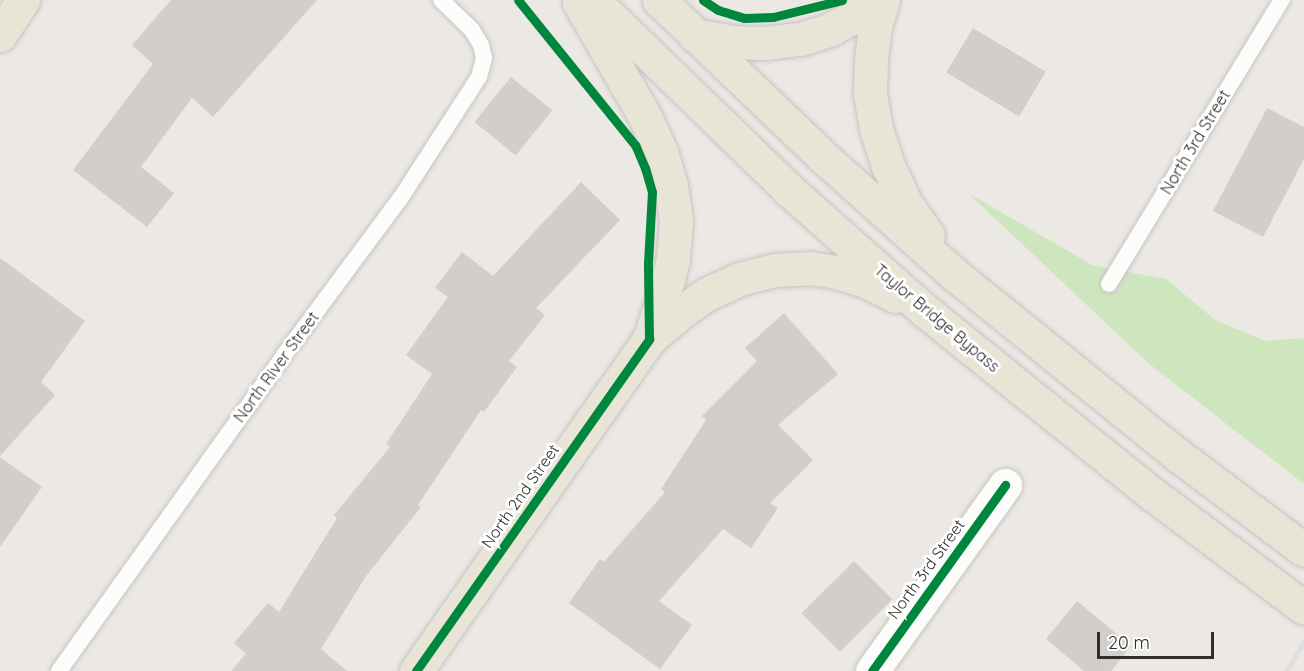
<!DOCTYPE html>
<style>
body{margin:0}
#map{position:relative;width:1304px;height:671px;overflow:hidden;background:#ece8e4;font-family:Quicksand,sans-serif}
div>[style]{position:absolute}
.green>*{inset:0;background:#cee6be}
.building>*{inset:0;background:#d1cecb;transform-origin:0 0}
.roads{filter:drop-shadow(0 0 2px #c5c4c5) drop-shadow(0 0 2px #c5c4c5)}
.lane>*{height:16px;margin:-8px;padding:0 8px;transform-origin:8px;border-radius:8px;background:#fcfcfb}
.street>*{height:33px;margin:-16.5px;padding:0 16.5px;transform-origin:16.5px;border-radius:16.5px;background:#fcfcfb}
.primary>*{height:33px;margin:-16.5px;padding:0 16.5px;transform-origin:16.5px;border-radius:16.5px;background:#e8e4d6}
.rail>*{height:4.5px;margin:-2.25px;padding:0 2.25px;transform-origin:2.25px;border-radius:2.25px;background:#dfdfe1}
.cycleway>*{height:9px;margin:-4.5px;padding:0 4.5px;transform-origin:4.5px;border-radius:4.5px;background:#00873e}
span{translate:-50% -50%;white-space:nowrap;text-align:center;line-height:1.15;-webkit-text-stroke:6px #fff;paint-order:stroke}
.street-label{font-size:16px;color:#2e2e2e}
.scale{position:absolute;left:1097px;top:632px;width:117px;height:27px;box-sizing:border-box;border:3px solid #2e2e2e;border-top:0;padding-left:8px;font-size:18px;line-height:21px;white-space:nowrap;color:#2e2e2e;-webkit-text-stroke:4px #fff;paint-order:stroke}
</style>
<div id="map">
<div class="green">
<div style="clip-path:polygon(968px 193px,1092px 265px,1166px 279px,1215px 320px,1265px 341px,1304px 338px,1304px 484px,1147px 362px)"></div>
</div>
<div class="building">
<div style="clip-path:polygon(171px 0,317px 0,213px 117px,192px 98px,141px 167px,174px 193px,147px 227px,73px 170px,153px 64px,132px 45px)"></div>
<div style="left:973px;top:28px;width:85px;height:52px;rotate:31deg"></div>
<div style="left:511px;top:77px;width:53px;height:58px;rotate:39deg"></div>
<div style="clip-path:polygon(1267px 108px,1304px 127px,1304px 159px,1263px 237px,1213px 211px)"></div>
<div style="clip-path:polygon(581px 182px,620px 220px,536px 308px,545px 315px,509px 361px,517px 367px,484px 412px,481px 410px,418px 505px,421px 507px,366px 576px,321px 649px,347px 671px,231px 671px,246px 654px,234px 643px,268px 603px,279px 612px,337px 518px,334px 515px,390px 447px,386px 444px,432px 374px,406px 355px,448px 297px,435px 288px,462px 252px,493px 276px)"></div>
<div style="clip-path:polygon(0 258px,85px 321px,41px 382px,55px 395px,0 456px)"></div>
<div style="clip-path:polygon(784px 313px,838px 374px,778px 425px,813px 460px,770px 503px,778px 508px,751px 548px,723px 529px,659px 601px,692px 625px,660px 669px,569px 603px,600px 559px,604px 562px,665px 492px,661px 489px,706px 420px,702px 416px,757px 361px,745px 348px)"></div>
<div style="clip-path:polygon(0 457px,42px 487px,0 547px)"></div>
<div style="left:854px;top:561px;width:54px;height:74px;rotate:45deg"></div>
<div style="clip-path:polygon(1077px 601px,1131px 646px,1111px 671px,1084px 671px,1046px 639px)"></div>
</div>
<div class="roads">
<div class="lane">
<div style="left:1109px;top:284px;width:333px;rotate:-58.7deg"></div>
<div style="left:59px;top:671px;width:388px;rotate:-54.5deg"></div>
<div style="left:284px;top:355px;width:194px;rotate:-53.4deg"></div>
<div style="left:400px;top:199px;width:145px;rotate:-57.1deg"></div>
<div style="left:479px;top:77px;width:20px;rotate:-75deg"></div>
<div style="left:484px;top:58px;width:13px;rotate:-103deg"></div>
<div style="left:481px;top:45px;width:17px;rotate:-121deg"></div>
<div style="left:472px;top:30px;width:43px;rotate:-135.9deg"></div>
</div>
<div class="street">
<div style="left:872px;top:671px;width:229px;rotate:-54.4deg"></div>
</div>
<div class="primary">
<div style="left:593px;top:0;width:273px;rotate:44.1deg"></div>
<div style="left:789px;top:190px;width:181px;rotate:41.6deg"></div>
<div style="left:924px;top:310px;width:292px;rotate:38.9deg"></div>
<div style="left:1151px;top:493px;width:191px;rotate:36.9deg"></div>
<div style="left:659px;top:0;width:224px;rotate:43.7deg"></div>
<div style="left:821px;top:155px;width:178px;rotate:41.8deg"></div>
<div style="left:954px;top:274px;width:289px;rotate:39deg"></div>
<div style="left:1179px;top:456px;width:156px;rotate:36.9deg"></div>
<div style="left:883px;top:0;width:27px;rotate:107deg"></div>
<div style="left:875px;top:26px;width:35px;rotate:97deg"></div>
<div style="left:871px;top:61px;width:33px;rotate:92deg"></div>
<div style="left:870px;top:94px;width:39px;rotate:80deg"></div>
<div style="left:877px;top:132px;width:36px;rotate:72deg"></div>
<div style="left:888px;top:166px;width:42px;rotate:64.7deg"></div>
<div style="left:906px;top:204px;width:38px;rotate:55deg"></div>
<div style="left:579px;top:2px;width:130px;rotate:60.1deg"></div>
<div style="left:644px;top:115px;width:41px;rotate:65.3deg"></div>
<div style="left:661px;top:152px;width:34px;rotate:73deg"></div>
<div style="left:671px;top:185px;width:37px;rotate:82deg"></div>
<div style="left:676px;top:222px;width:37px;rotate:95deg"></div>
<div style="left:673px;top:259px;width:37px;rotate:104deg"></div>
<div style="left:664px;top:295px;width:44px;rotate:108.4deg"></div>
<div style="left:0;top:35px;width:42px;rotate:-56.7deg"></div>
<div style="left:694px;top:35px;width:40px;rotate:10deg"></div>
<div style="left:733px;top:42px;width:33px;rotate:2deg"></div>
<div style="left:766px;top:43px;width:35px;rotate:-7deg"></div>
<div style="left:801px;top:39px;width:32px;rotate:-18deg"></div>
<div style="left:831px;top:29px;width:31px;rotate:-29deg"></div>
<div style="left:858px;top:14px;width:21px;rotate:-41deg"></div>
<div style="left:416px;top:671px;width:406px;rotate:-54.9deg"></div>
<div style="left:649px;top:339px;width:35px;rotate:-40deg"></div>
<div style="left:676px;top:316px;width:36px;rotate:-36deg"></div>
<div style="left:705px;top:295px;width:38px;rotate:-25deg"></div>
<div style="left:739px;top:279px;width:38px;rotate:-14deg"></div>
<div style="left:776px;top:270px;width:33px;rotate:-3deg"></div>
<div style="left:809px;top:268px;width:27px;rotate:8deg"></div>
<div style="left:836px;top:272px;width:31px;rotate:17deg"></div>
<div style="left:866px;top:281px;width:33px;rotate:27deg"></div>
</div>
</div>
<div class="rail">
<div style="left:1286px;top:671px;width:34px;rotate:-58deg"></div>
</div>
<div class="cycleway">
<div style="left:703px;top:0;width:18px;rotate:34deg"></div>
<div style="left:718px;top:10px;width:27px;rotate:17deg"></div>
<div style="left:744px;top:18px;width:29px;rotate:-2deg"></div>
<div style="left:773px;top:17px;width:71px;rotate:-13.8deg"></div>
<div style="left:416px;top:671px;width:406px;rotate:-54.9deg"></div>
<div style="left:649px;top:339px;width:76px;rotate:-90.8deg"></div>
<div style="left:648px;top:263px;width:71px;rotate:-86.8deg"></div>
<div style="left:652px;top:192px;width:25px;rotate:-106deg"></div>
<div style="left:645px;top:168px;width:25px;rotate:-113deg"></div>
<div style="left:635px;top:145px;width:186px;rotate:-128.9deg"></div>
<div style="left:872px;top:671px;width:229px;rotate:-54.4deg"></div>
</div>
<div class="street-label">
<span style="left:1195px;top:142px;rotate:-59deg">North 3rd Street</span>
<span style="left:937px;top:318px;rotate:40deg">Taylor Bridge Bypass</span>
<span style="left:276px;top:367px;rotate:-54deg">North River Street</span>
<span style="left:520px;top:496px;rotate:-55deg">North 2nd Street</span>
<span style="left:926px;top:569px;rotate:-54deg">North 3rd Street</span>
</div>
<div class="scale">20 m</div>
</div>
